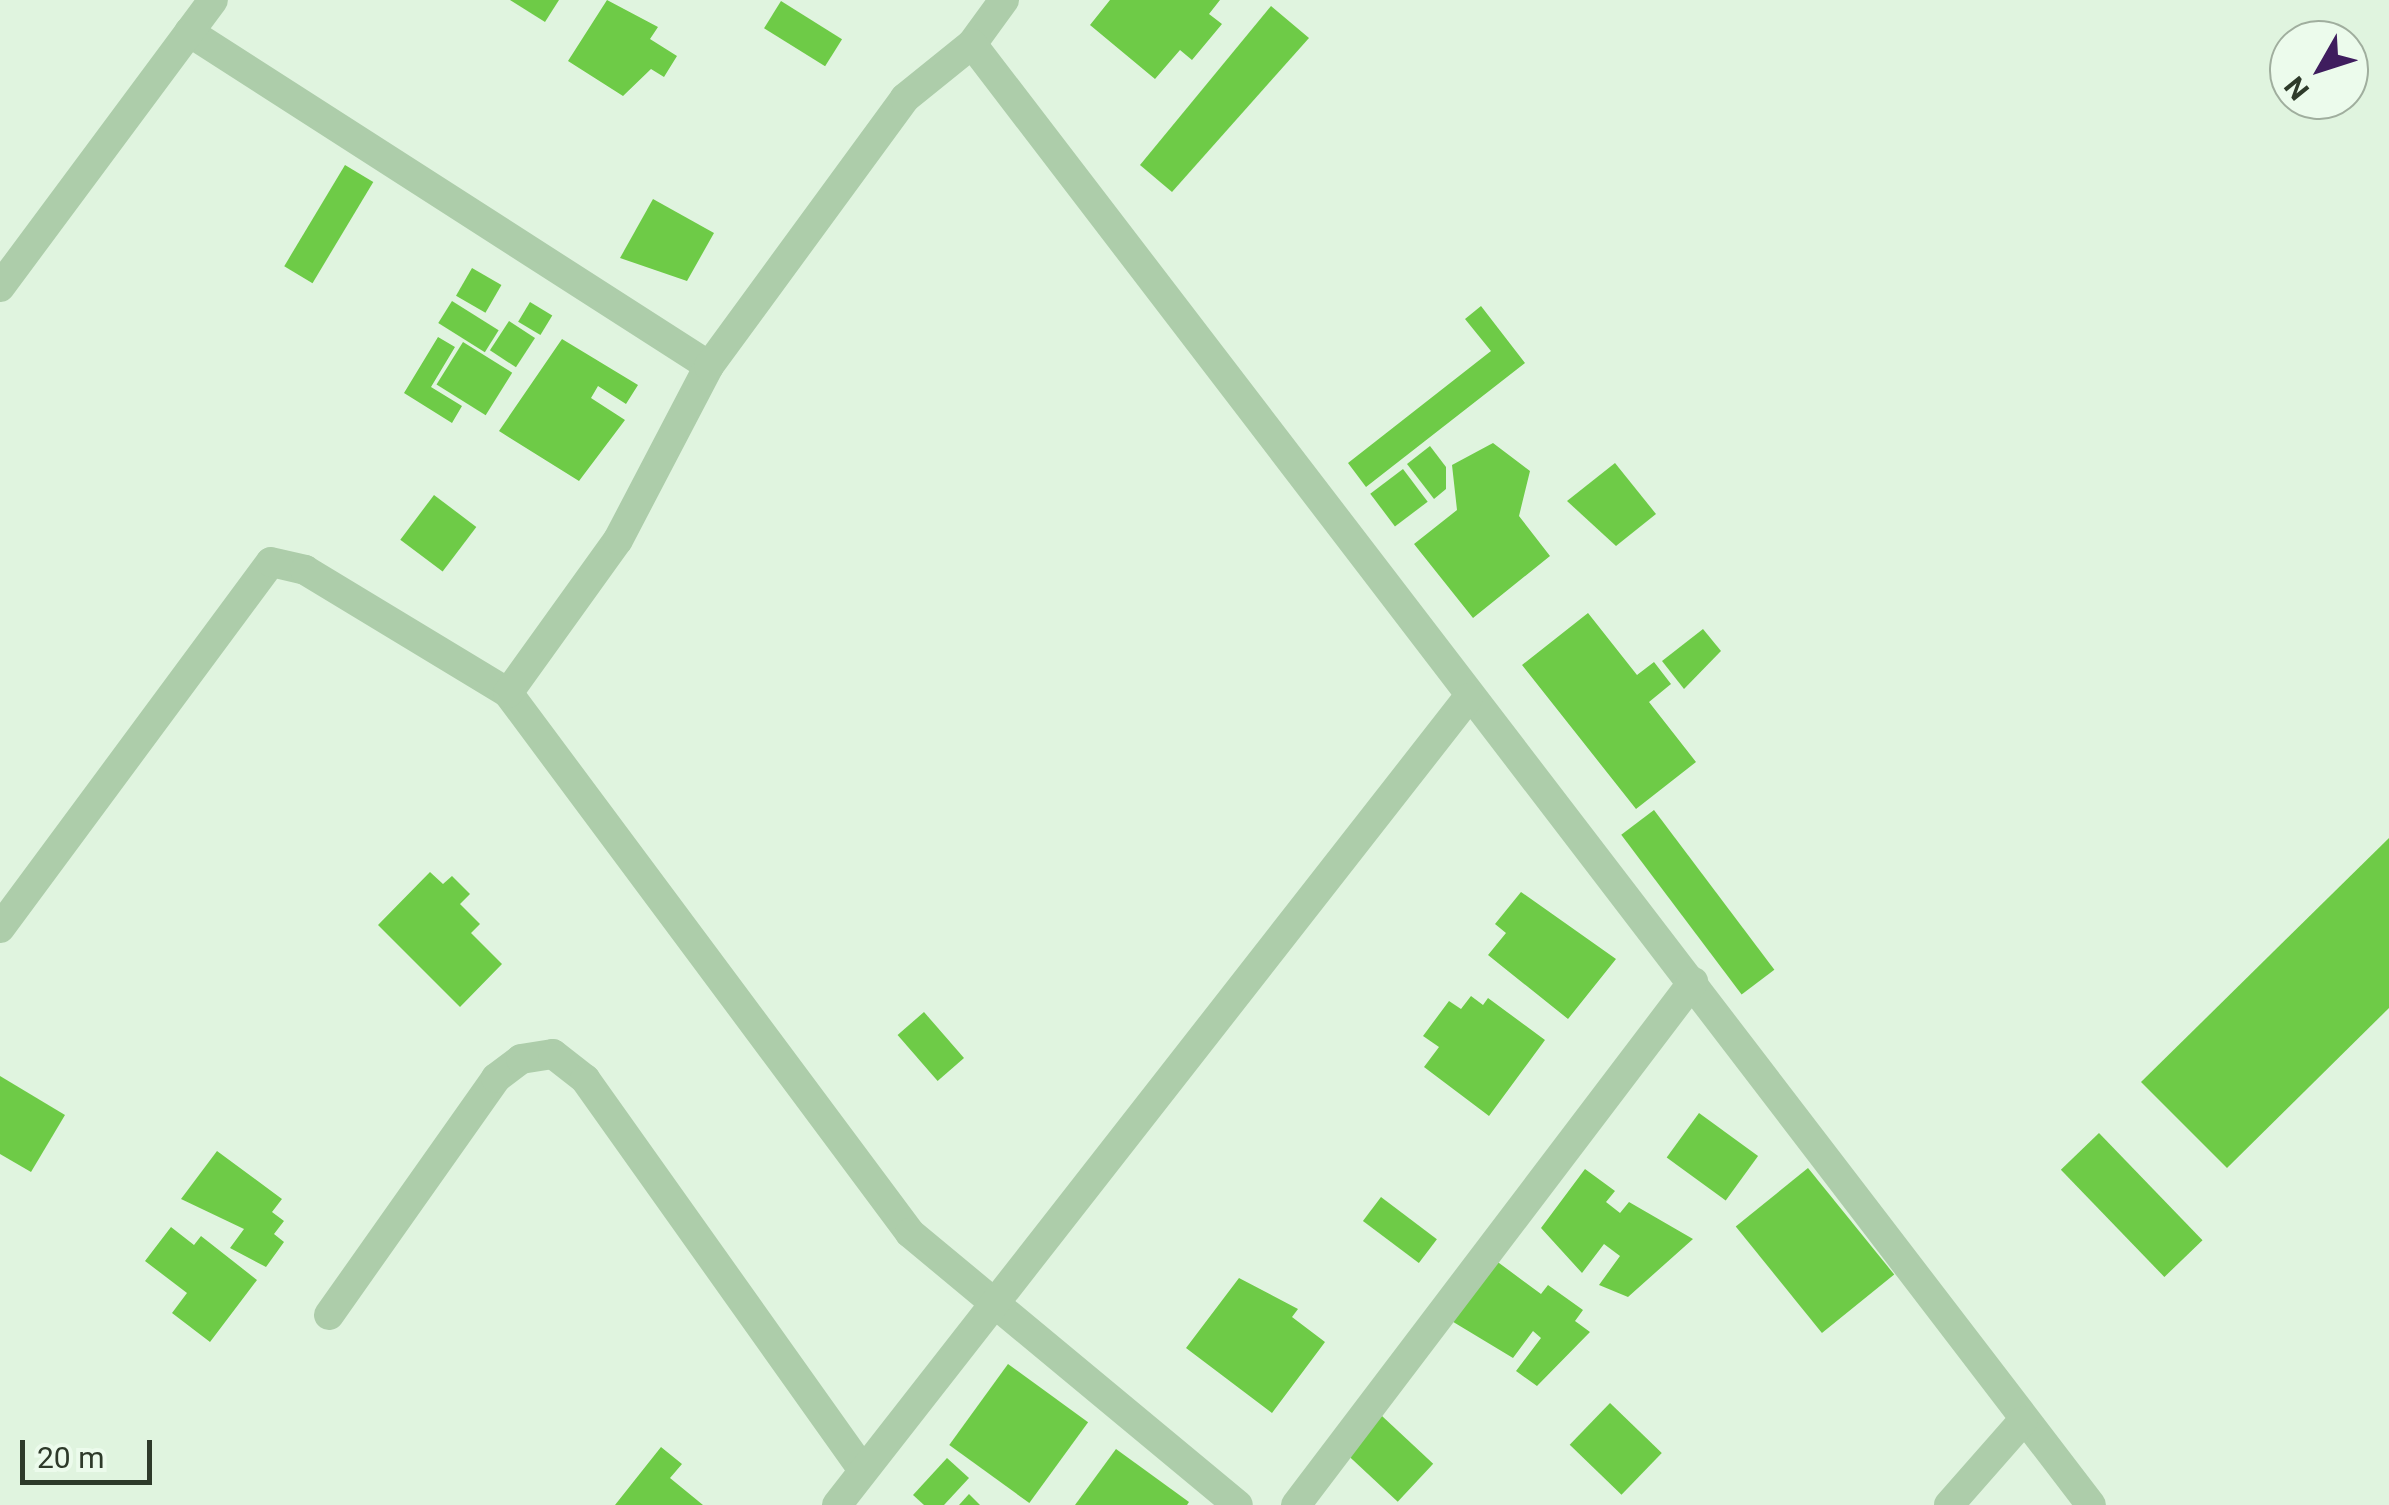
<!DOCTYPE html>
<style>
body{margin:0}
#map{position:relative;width:2389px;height:1505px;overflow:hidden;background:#e0f4df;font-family:Roboto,sans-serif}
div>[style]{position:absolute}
.building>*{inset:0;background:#6ecb47;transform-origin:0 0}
.minor>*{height:30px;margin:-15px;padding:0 15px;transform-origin:15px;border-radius:15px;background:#adcdaa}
span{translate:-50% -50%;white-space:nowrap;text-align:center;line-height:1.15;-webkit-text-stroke:9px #ecfbec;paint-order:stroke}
.north{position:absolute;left:2269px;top:20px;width:100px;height:100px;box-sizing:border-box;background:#ecfbec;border:2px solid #a0ae9e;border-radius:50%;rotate:231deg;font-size:28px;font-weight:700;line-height:40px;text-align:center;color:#2e3a2a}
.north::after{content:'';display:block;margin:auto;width:35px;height:45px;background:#3f1d5e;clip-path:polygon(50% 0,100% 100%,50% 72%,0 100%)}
.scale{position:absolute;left:20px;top:1440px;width:132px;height:45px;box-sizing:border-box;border:5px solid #2e3a2a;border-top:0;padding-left:12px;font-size:30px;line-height:35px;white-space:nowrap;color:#2e3a2a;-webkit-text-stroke:8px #ecfbec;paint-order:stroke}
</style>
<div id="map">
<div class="building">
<div style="clip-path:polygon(510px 0,559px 0,545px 22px)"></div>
<div style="clip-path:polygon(607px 0,658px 27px,650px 39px,677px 56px,664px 77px,651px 69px,623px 96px,568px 61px)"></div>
<div style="clip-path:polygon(1110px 0,1220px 0,1209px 14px,1222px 24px,1192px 60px,1180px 50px,1155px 79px,1090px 25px)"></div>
<div style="left:781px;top:1px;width:72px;height:32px;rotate:32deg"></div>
<div style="clip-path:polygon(1271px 6px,1309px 38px,1172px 192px,1140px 165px)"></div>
<div style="left:345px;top:165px;width:33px;height:118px;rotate:31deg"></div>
<div style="clip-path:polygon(653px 199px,714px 233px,687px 281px,620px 258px)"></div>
<div style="left:472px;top:268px;width:34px;height:32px;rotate:30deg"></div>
<div style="left:452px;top:301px;width:55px;height:26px;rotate:32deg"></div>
<div style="left:530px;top:302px;width:26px;height:23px;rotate:31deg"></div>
<div style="clip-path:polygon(1481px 306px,1525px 363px,1366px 487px,1348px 463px,1491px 351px,1465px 319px)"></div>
<div style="left:509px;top:321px;width:31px;height:35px;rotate:33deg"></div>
<div style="clip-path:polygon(438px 337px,455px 347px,431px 387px,462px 406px,452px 423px,404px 393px)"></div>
<div style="clip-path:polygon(562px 339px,638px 385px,626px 404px,598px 386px,591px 398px,625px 420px,579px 481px,499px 431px)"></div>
<div style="left:463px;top:342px;width:58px;height:50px;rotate:32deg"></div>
<div style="clip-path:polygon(1493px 443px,1530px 471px,1519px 516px,1550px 556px,1473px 618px,1414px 544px,1457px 510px,1452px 465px)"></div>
<div style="clip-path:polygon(1430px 446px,1446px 467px,1446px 489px,1434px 499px,1407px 464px)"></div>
<div style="clip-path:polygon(1615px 463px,1656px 514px,1616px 546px,1567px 501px)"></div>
<div style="left:1403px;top:469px;width:41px;height:41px;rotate:53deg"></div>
<div style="left:434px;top:495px;width:53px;height:56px;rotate:37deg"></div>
<div style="clip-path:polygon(1588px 613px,1637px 675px,1654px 662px,1671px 684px,1649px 702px,1696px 762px,1636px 809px,1522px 665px)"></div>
<div style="clip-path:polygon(1703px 629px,1721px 651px,1684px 689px,1662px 661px)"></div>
<div style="left:1654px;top:810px;width:200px;height:41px;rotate:53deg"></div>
<div style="clip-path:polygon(2389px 838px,2389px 1008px,2227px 1168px,2141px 1082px)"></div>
<div style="clip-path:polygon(430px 872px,443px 884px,452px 876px,470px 894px,460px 904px,480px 924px,471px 933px,502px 964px,460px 1007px,378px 925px)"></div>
<div style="clip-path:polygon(1521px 892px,1616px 959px,1568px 1019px,1488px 955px,1506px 933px,1495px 924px)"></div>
<div style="clip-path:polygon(1471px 996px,1483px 1005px,1488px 998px,1545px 1040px,1489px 1116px,1424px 1067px,1439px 1047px,1423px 1036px,1449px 1001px,1461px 1009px)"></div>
<div style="left:924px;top:1012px;width:61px;height:35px;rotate:49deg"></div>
<div style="clip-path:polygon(0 1076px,65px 1115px,31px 1172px,0 1154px)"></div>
<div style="left:1699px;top:1113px;width:73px;height:55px;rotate:36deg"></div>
<div style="left:2099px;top:1133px;width:149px;height:53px;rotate:46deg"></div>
<div style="clip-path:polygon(217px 1151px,282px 1199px,272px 1212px,284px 1221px,274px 1234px,284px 1242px,266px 1267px,230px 1248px,244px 1229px,181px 1199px)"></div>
<div style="left:1808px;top:1168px;width:137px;height:93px;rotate:51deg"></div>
<div style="clip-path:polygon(1585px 1169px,1615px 1191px,1606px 1202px,1620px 1213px,1629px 1202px,1693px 1239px,1628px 1297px,1599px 1285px,1620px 1256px,1604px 1244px,1582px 1273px,1541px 1228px)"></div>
<div style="left:1381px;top:1197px;width:70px;height:30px;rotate:37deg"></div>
<div style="clip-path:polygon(171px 1227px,194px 1245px,201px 1236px,257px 1280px,210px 1342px,172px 1313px,187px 1293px,145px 1261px)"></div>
<div style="clip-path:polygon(1495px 1260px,1541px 1294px,1548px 1285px,1583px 1310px,1575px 1321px,1590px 1332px,1537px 1386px,1516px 1371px,1541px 1338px,1533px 1331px,1513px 1358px,1450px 1320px)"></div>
<div style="clip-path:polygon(1239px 1278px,1298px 1309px,1292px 1317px,1325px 1342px,1272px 1413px,1186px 1348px)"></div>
<div style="left:1008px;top:1364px;width:99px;height:100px;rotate:36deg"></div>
<div style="left:1610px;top:1403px;width:72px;height:58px;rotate:44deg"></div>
<div style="left:1382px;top:1416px;width:70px;height:52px;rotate:43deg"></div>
<div style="clip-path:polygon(661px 1447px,682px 1464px,670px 1478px,703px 1505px,615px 1505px)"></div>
<div style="clip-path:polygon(1116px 1449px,1189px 1502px,1187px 1505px,1075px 1505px)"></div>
<div style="clip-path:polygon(947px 1458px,969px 1478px,944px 1505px,924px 1505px,913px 1495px)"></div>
<div style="clip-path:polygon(969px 1494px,980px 1505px,959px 1505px)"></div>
</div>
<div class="minor">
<div style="left:1004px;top:0;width:54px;rotate:126deg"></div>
<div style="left:972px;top:44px;width:1840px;rotate:52.55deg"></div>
<div style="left:189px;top:32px;width:618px;rotate:32.71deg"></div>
<div style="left:0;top:287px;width:357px;rotate:-53.4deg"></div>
<div style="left:508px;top:693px;width:673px;rotate:53.33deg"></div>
<div style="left:910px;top:1233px;width:426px;rotate:39.7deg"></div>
<div style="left:0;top:928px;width:455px;rotate:-53.5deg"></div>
<div style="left:271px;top:562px;width:35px;rotate:13deg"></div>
<div style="left:305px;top:570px;width:237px;rotate:31.2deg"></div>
<div style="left:508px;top:693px;width:188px;rotate:-54.3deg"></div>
<div style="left:618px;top:540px;width:196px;rotate:-62.4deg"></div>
<div style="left:709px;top:366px;width:332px;rotate:-53.8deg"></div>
<div style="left:905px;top:98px;width:86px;rotate:-38.9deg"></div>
<div style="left:329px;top:1315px;width:290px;rotate:-54.8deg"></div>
<div style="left:496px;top:1078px;width:31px;rotate:-37deg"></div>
<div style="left:521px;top:1059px;width:32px;rotate:-9deg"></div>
<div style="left:553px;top:1054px;width:41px;rotate:38deg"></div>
<div style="left:585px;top:1079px;width:478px;rotate:54.6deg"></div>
<div style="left:837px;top:1505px;width:1024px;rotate:-51.98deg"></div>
<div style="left:1296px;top:1505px;width:657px;rotate:-52.8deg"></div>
<div style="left:1949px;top:1505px;width:111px;rotate:-48.7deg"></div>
</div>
<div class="north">N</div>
<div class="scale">20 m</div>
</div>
